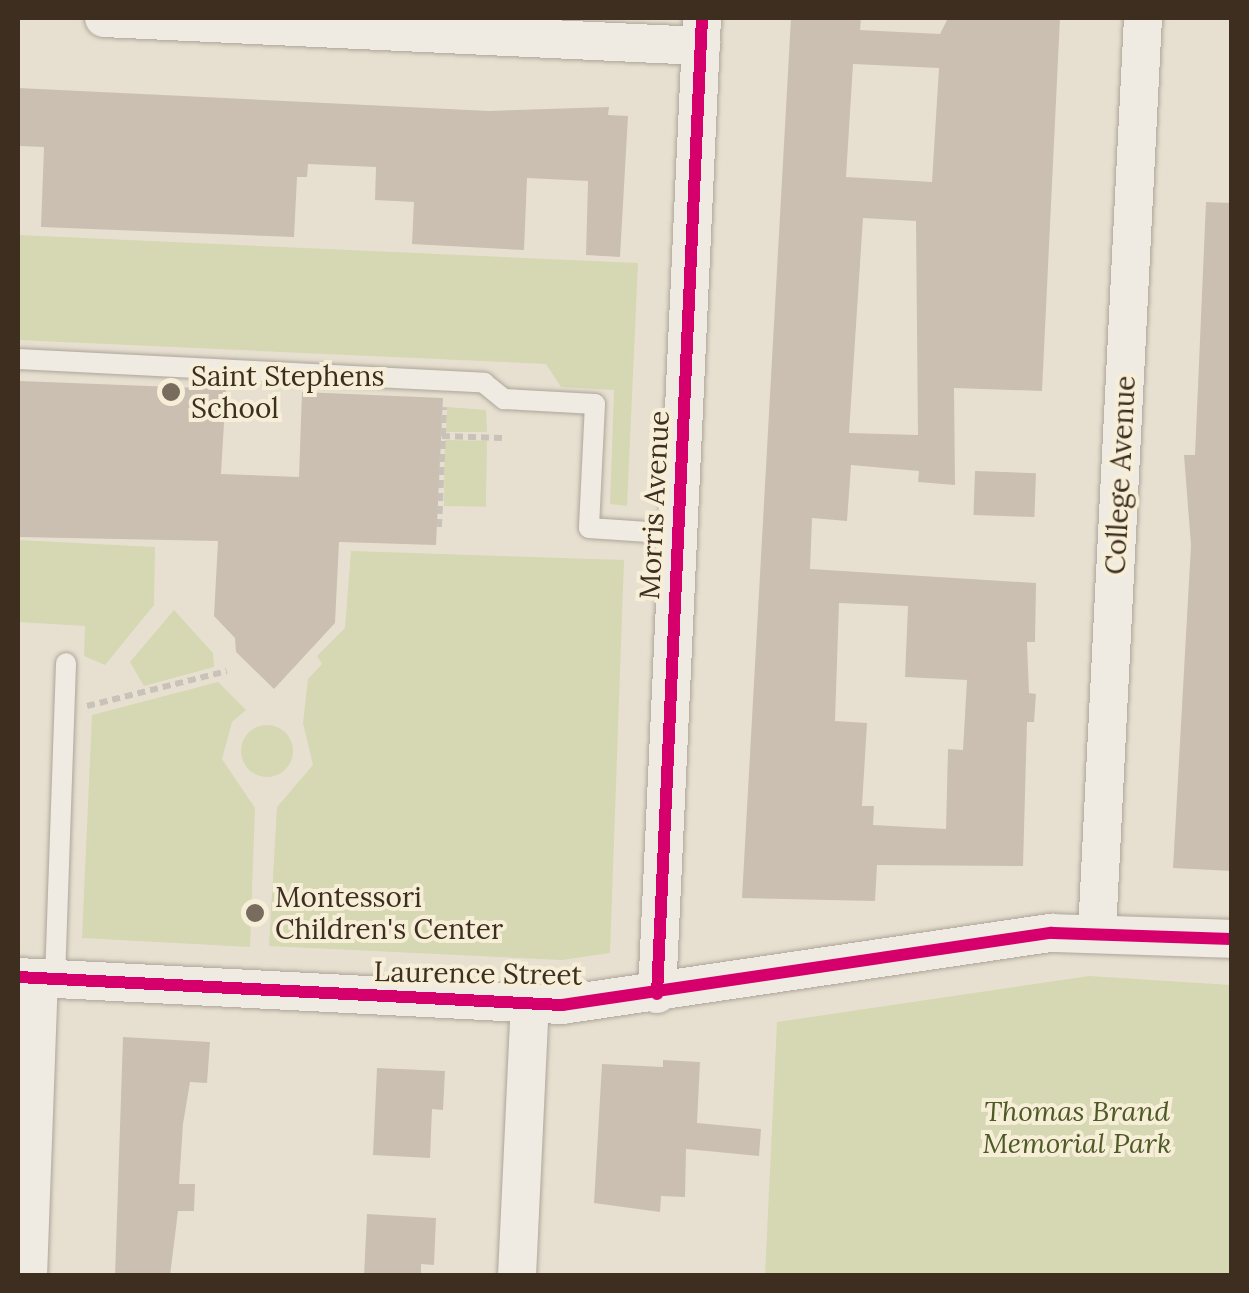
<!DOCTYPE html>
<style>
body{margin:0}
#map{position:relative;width:1249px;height:1293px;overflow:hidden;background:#e7e0d1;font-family:Lora,serif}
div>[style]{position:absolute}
.green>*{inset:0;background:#d6d7b3;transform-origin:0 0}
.round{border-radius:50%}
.building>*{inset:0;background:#cbbfb2;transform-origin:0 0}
.path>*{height:6px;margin-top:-3px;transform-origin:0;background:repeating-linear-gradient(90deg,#c8c2b9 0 8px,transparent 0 13px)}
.roads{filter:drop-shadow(0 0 2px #ada599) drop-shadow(0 0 2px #ada599)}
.service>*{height:20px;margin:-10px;padding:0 10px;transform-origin:10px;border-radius:10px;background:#efebe3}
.minor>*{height:38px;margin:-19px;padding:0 19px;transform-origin:19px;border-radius:19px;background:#efebe3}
.cycleway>*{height:12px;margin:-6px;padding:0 6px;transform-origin:6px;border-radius:6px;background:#d6006c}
.dots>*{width:28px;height:28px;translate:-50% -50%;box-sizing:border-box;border:5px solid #f7eed8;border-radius:50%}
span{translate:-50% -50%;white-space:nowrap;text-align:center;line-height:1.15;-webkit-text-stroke:8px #f7eed8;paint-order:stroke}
.poi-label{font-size:28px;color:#3d2e20}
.left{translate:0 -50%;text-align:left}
.street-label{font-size:28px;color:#3d2e20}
.park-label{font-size:28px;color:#4d5a26;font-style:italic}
.frame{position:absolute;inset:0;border:20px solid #3d2e20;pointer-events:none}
</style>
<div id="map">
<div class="green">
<div style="clip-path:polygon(18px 235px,638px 263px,627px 506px,610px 504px,614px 390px,561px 387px,546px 364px,18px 340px)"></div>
<div style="clip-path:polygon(447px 407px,486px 410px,487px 432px,446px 432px)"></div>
<div style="left:445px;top:440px;width:42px;height:66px;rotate:1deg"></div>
<div style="clip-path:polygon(18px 540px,155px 547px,154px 605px,105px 665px,84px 656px,85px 626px,18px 622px)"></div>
<div style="clip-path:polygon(351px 551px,624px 560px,610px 953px,562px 960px,269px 946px,277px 807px,313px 765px,303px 723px,308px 679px,322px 664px,317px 656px,345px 628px)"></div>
<div style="clip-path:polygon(174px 610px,213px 653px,214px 667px,144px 686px,130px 662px)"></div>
<div style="clip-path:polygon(218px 682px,246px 710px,232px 722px,222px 759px,255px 808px,250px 947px,82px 938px,92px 715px)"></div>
<div class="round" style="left:241px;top:725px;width:52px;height:52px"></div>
<div style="clip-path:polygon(1089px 976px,1231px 985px,1231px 1275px,765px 1275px,777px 1022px)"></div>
</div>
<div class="building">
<div style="clip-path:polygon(evenodd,791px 18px,861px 18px,860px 30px,940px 34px,948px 18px,1060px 18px,1042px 391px,954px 388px,955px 485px,918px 482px,919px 471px,851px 465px,847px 521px,812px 518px,810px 569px,1036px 583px,1035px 642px,1027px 642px,1029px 693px,1036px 694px,1034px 722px,1027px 722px,1023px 866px,877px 865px,875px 901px,742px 898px,791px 18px,853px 64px,939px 68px,932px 182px,846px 177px,853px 64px,791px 18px,863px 218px,916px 221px,918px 435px,849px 433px,863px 218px,791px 18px,839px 603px,908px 606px,905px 677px,967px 680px,963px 750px,948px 749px,946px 829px,873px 825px,874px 806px,862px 806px,867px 723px,835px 721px,839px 603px)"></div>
<div style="clip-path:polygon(18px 88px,489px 111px,609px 107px,608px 115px,628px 116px,620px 257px,586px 255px,588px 181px,527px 178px,524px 250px,412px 244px,414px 202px,375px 200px,376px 167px,308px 164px,307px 177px,297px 177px,294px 237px,41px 227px,44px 147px,18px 146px)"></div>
<div style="clip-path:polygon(1206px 202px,1232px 203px,1232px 871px,1173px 868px,1191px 545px,1184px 455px,1195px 455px)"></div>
<div style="clip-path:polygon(20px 381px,226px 389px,221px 474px,299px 477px,302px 392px,443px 398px,436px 545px,339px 542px,335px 623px,274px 689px,236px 652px,235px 638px,214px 616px,218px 541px,18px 537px)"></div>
<div style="left:975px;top:471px;width:61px;height:44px;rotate:2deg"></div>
<div style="clip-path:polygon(123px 1037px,210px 1042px,207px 1083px,190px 1082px,183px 1124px,179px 1184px,195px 1184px,194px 1211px,178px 1211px,170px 1276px,115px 1276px)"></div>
<div style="clip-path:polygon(663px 1060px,700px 1062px,697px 1123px,761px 1129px,759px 1156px,686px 1149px,685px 1197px,661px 1196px,660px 1212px,594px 1203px,602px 1064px,663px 1067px)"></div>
<div style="clip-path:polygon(377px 1068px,445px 1071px,443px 1110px,432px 1109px,430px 1158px,373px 1155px)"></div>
<div style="clip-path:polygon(367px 1214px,436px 1218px,434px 1265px,421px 1264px,421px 1276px,364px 1276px)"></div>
</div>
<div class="path">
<div style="left:442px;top:436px;width:60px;rotate:1.9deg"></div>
<div style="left:439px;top:527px;width:120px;rotate:-87.6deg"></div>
<div style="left:87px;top:706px;width:144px;rotate:-14deg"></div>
</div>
<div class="roads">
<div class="service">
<div style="left:18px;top:359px;width:467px;rotate:2.9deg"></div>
<div style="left:484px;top:383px;width:26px;rotate:39deg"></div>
<div style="left:504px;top:399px;width:91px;rotate:3.1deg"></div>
<div style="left:595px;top:404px;width:124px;rotate:92.8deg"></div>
<div style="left:589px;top:528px;width:89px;rotate:3.9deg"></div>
<div style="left:55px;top:979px;width:316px;rotate:-88deg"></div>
</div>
<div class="minor">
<div style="left:104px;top:18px;width:598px;rotate:2.69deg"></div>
<div style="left:1097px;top:932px;width:915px;rotate:-87.12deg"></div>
<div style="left:18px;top:977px;width:545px;rotate:2.95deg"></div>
<div style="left:562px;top:1005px;width:495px;rotate:-8.4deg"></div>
<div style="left:1052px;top:933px;width:180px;rotate:1.9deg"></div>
<div style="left:657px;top:994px;width:977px;rotate:-87.36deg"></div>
<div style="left:28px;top:1276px;width:298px;rotate:-87.9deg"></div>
<div style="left:517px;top:1276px;width:271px;rotate:-87.3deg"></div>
</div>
</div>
<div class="cycleway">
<div style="left:18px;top:977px;width:545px;rotate:2.95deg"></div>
<div style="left:562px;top:1005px;width:495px;rotate:-8.4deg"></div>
<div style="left:1052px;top:933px;width:180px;rotate:1.9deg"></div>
<div style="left:657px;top:994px;width:977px;rotate:-87.36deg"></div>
</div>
<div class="dots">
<div style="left:171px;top:392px;background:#786c5e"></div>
<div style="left:255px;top:913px;background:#786c5e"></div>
</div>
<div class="poi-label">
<span class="left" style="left:191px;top:392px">Saint Stephens<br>School</span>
<span class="left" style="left:275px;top:913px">Montessori<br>Children's Center</span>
</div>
<div class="street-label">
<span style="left:1120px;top:475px;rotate:-87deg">College Avenue</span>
<span style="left:654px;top:505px;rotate:-87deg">Morris Avenue</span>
<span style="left:478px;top:973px;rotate:1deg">Laurence Street</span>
</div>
<div class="park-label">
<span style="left:1077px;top:1127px">Thomas Brand<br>Memorial Park</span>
</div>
<div class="frame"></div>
</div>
